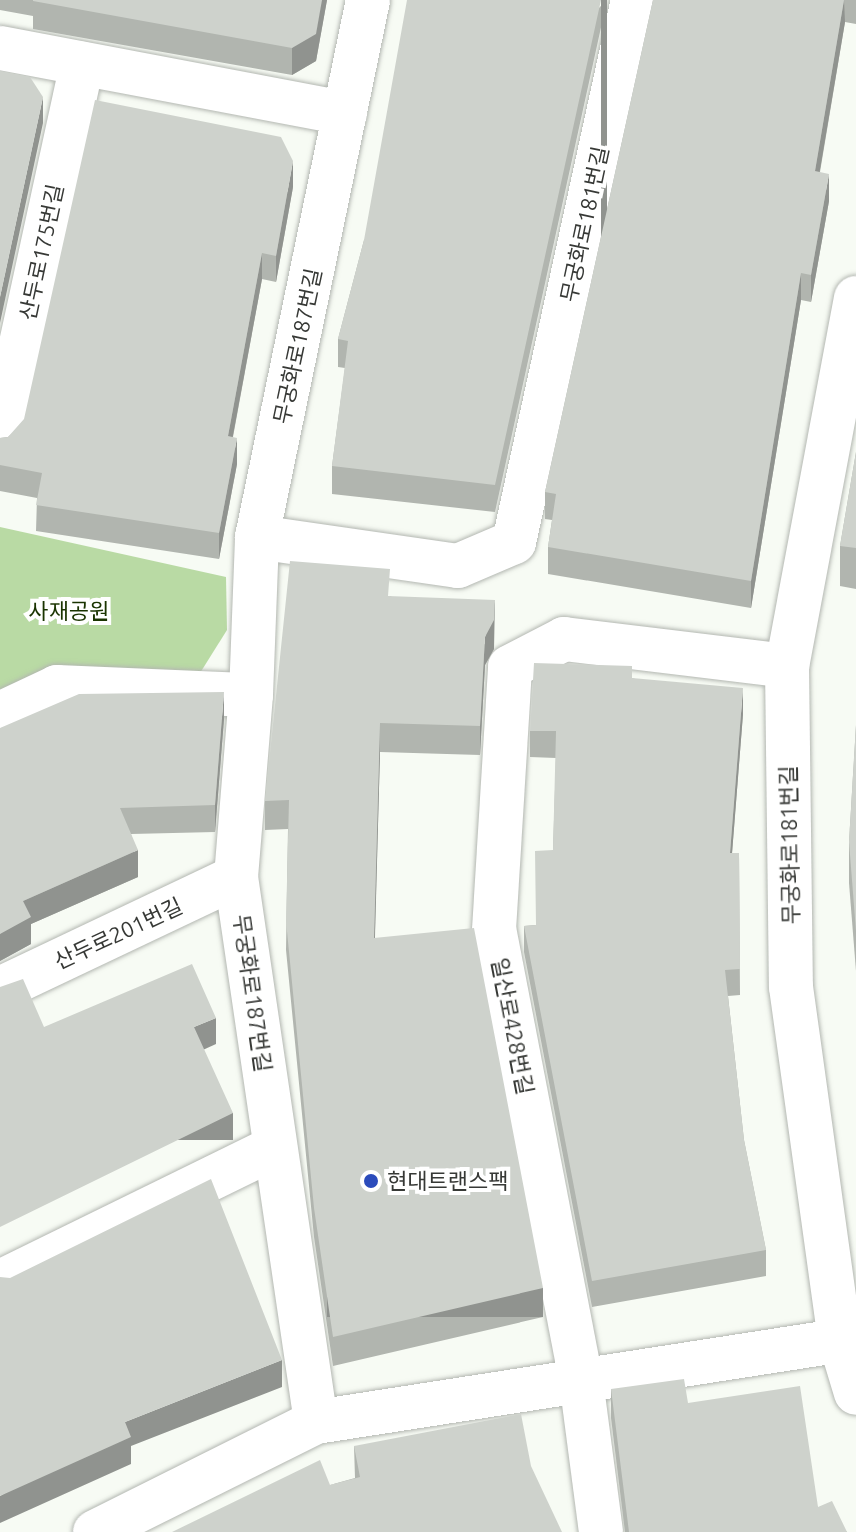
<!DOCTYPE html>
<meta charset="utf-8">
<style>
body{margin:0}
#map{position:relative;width:856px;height:1532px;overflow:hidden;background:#f7fbf4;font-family:Ubuntu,"Noto Sans KR",sans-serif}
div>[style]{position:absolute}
.green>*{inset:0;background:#b9daa4}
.roads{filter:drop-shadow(0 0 2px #b3b7b1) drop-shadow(0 0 2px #b3b7b1)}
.street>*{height:44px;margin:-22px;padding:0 22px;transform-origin:22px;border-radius:22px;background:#fff}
.wall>*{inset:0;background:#b1b5af}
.shaded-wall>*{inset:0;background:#90938f;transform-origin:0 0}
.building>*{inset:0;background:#ced2cc}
.dots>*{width:22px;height:22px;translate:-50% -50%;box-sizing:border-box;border:4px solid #fff;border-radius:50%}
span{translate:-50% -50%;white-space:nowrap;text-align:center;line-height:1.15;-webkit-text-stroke:8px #fff;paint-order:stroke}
.street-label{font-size:22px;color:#373936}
.park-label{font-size:22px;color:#1a3401}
.poi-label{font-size:22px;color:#373936}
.left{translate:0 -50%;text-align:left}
</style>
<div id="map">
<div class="green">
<div style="clip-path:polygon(0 527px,226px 577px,227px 630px,195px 681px,0 699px)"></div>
</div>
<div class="roads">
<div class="street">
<div style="left:0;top:48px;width:351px;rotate:10.7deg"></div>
<div style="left:856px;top:298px;width:374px;rotate:100.6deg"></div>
<div style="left:787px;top:666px;width:321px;rotate:89.3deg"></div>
<div style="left:791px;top:987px;width:356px;rotate:82.1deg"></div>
<div style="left:840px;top:1340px;width:55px;rotate:73.2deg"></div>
<div style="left:0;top:440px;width:385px;rotate:-77.7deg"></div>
<div style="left:257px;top:537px;width:203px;rotate:8.2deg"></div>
<div style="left:458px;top:566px;width:61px;rotate:-23.2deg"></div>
<div style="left:514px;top:542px;width:555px;rotate:-77.62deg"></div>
<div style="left:0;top:714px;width:63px;rotate:-25.3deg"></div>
<div style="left:57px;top:687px;width:194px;rotate:2.4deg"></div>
<div style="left:0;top:989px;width:261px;rotate:-25.4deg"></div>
<div style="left:0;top:1282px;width:306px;rotate:-26.1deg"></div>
<div style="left:316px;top:1422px;width:551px;rotate:-98.35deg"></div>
<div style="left:236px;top:877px;width:183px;rotate:-85.3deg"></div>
<div style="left:251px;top:695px;width:158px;rotate:-87.8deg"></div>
<div style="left:257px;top:537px;width:548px;rotate:-78.32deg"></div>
<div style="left:95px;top:1532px;width:247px;rotate:-26.5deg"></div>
<div style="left:316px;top:1422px;width:546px;rotate:-8.84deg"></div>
<div style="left:601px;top:1532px;width:153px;rotate:-97.5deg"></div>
<div style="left:581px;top:1380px;width:458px;rotate:-100.9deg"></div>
<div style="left:494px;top:930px;width:263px;rotate:-86.5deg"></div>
<div style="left:510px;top:667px;width:61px;rotate:-27.4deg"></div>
<div style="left:564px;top:639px;width:225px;rotate:6.9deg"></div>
</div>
</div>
<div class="wall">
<div style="clip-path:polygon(0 0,327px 0,316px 61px,292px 75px,33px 29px,33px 16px,0 10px)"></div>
<div style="clip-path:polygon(607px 0,495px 512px,332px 494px,332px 466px,345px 368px,338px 367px,338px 339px,364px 240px)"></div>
<div style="clip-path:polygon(653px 0,856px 0,856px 24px,845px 22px,820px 172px,829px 201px,811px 302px,801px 300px,751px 608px,548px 574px,548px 547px,552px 520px,545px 519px,545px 492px)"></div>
<div style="clip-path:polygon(293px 187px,276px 282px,262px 279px,233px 437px,237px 464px,219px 559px,36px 531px,37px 498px,0 491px,0 438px,8px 437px)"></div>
<div style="clip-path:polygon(856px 452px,856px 589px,840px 586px,840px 546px)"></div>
<div style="clip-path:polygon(390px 596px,494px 649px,485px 665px,480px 755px,380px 752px,375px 938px,543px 1317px,333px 1366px,314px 1237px,286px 950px,288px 829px,265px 830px,265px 801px)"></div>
<div style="clip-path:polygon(632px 678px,743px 714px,732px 853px,739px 853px,740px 995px,728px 996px,744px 1140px,766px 1250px,766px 1276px,592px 1307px,524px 952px,524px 926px,536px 925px,553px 850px,556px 758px,530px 757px,530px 731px)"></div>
<div style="clip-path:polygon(224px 719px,215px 832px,131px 834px,138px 877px,31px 924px,31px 944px,0 961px,0 728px)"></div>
<div style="clip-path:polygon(856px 725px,856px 971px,849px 883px,849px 842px)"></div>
<div style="clip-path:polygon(611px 1389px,688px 1403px,818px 1507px,847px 1532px,625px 1532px,611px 1418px)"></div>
<div style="clip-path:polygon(354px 1446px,531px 1466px,330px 1485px,355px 1478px)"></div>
</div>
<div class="shaded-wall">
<div style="clip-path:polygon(322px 0,327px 0,316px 61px,292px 75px,292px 48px)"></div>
<div style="left:601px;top:0;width:6px;height:496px"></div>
<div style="clip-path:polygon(844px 0,845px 22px,815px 199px,815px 171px)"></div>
<div style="clip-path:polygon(43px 97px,43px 123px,0 323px,0 297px)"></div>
<div style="clip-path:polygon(293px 161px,293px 187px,276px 282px,276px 256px)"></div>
<div style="clip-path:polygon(829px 174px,829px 201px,811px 302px,811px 275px)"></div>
<div style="clip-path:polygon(262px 253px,262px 279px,228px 462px,228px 436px)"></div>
<div style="clip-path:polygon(801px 273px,801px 300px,751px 608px,751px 581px)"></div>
<div style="clip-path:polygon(237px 438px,237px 464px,219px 559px,219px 533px)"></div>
<div style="clip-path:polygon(495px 600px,494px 649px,485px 665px,480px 755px,480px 726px,485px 637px)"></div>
<div style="clip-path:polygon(743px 688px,743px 714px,730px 879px,730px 853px)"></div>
<div style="clip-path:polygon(224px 692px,224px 719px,215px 832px,215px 805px)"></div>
<div style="clip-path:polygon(380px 723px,380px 752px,374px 967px,374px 938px)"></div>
<div style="clip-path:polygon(138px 850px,138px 877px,31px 924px,31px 944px,0 961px,0 934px,23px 901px)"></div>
<div style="clip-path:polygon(216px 1018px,216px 1044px,194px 1054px,194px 1027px)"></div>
<div style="left:233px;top:1113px;width:27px;height:259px;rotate:90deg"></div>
<div style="left:543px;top:1288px;width:29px;height:216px;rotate:90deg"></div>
<div style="clip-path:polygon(282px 1360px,282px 1387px,131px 1446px,131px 1464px,0 1523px,0 1496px,125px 1422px)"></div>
</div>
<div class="building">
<div style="clip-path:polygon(33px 0,322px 0,316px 34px,292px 48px,33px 1px)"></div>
<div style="clip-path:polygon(407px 0,601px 0,495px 485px,332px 466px,348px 341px,338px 339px,364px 240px)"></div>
<div style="clip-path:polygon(653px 0,844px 0,815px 171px,829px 174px,811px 275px,801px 273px,751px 581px,548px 547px,556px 494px,545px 492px)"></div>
<div style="clip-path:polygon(0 71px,30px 77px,43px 97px,0 297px)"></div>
<div style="clip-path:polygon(95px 100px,281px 137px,293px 161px,276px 256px,262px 253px,228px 436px,237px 438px,219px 533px,36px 505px,42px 473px,0 465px,0 438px,8px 437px,24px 419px)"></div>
<div style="clip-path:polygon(856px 452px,856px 548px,840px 546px)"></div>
<div style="clip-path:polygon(290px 561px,390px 569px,388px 596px,495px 600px,494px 620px,485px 637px,480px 726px,380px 723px,374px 938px,474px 928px,543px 1288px,333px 1337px,314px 1208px,286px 921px,289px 800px,265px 801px)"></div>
<div style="clip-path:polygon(534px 663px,632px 666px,632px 678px,743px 688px,730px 853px,739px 853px,740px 969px,725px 970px,744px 1140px,766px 1250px,592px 1281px,524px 926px,536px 925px,535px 851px,553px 850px,556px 731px,530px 731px)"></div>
<div style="clip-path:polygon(224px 692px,215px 805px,120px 808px,138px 850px,23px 901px,31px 917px,0 934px,0 728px,79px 694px)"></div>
<div style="clip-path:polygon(856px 725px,856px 931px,849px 842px)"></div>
<div style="clip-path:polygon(192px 964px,216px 1018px,194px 1027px,233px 1113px,0 1227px,0 987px,23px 979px,44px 1027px)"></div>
<div style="clip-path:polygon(211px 1179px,282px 1360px,125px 1422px,131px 1437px,0 1496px,0 1277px,10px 1278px)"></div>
<div style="clip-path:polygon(684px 1379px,688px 1403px,800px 1386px,818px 1507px,832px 1501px,847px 1532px,629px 1532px,611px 1389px)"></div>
<div style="clip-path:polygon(521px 1414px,531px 1466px,562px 1532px,172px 1532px,320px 1460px,330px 1485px,360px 1477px,354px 1446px)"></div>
</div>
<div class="dots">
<div style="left:371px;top:1181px;background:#2b4bbb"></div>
</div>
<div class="street-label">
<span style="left:584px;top:224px;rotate:-78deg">무궁화로181번길</span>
<span style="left:41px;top:252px;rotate:-78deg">산두로175번길</span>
<span style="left:297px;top:346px;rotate:-78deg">무궁화로187번길</span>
<span style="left:789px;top:845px;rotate:-91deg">무궁화로181번길</span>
<span style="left:118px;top:933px;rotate:-25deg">산두로201번길</span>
<span style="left:253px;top:993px;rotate:82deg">무궁화로187번길</span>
<span style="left:513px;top:1026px;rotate:79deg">일산로428번길</span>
</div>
<div class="park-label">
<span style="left:69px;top:611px">사재공원</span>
</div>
<div class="poi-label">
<span class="left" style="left:387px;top:1181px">현대트랜스팩</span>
</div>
</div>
